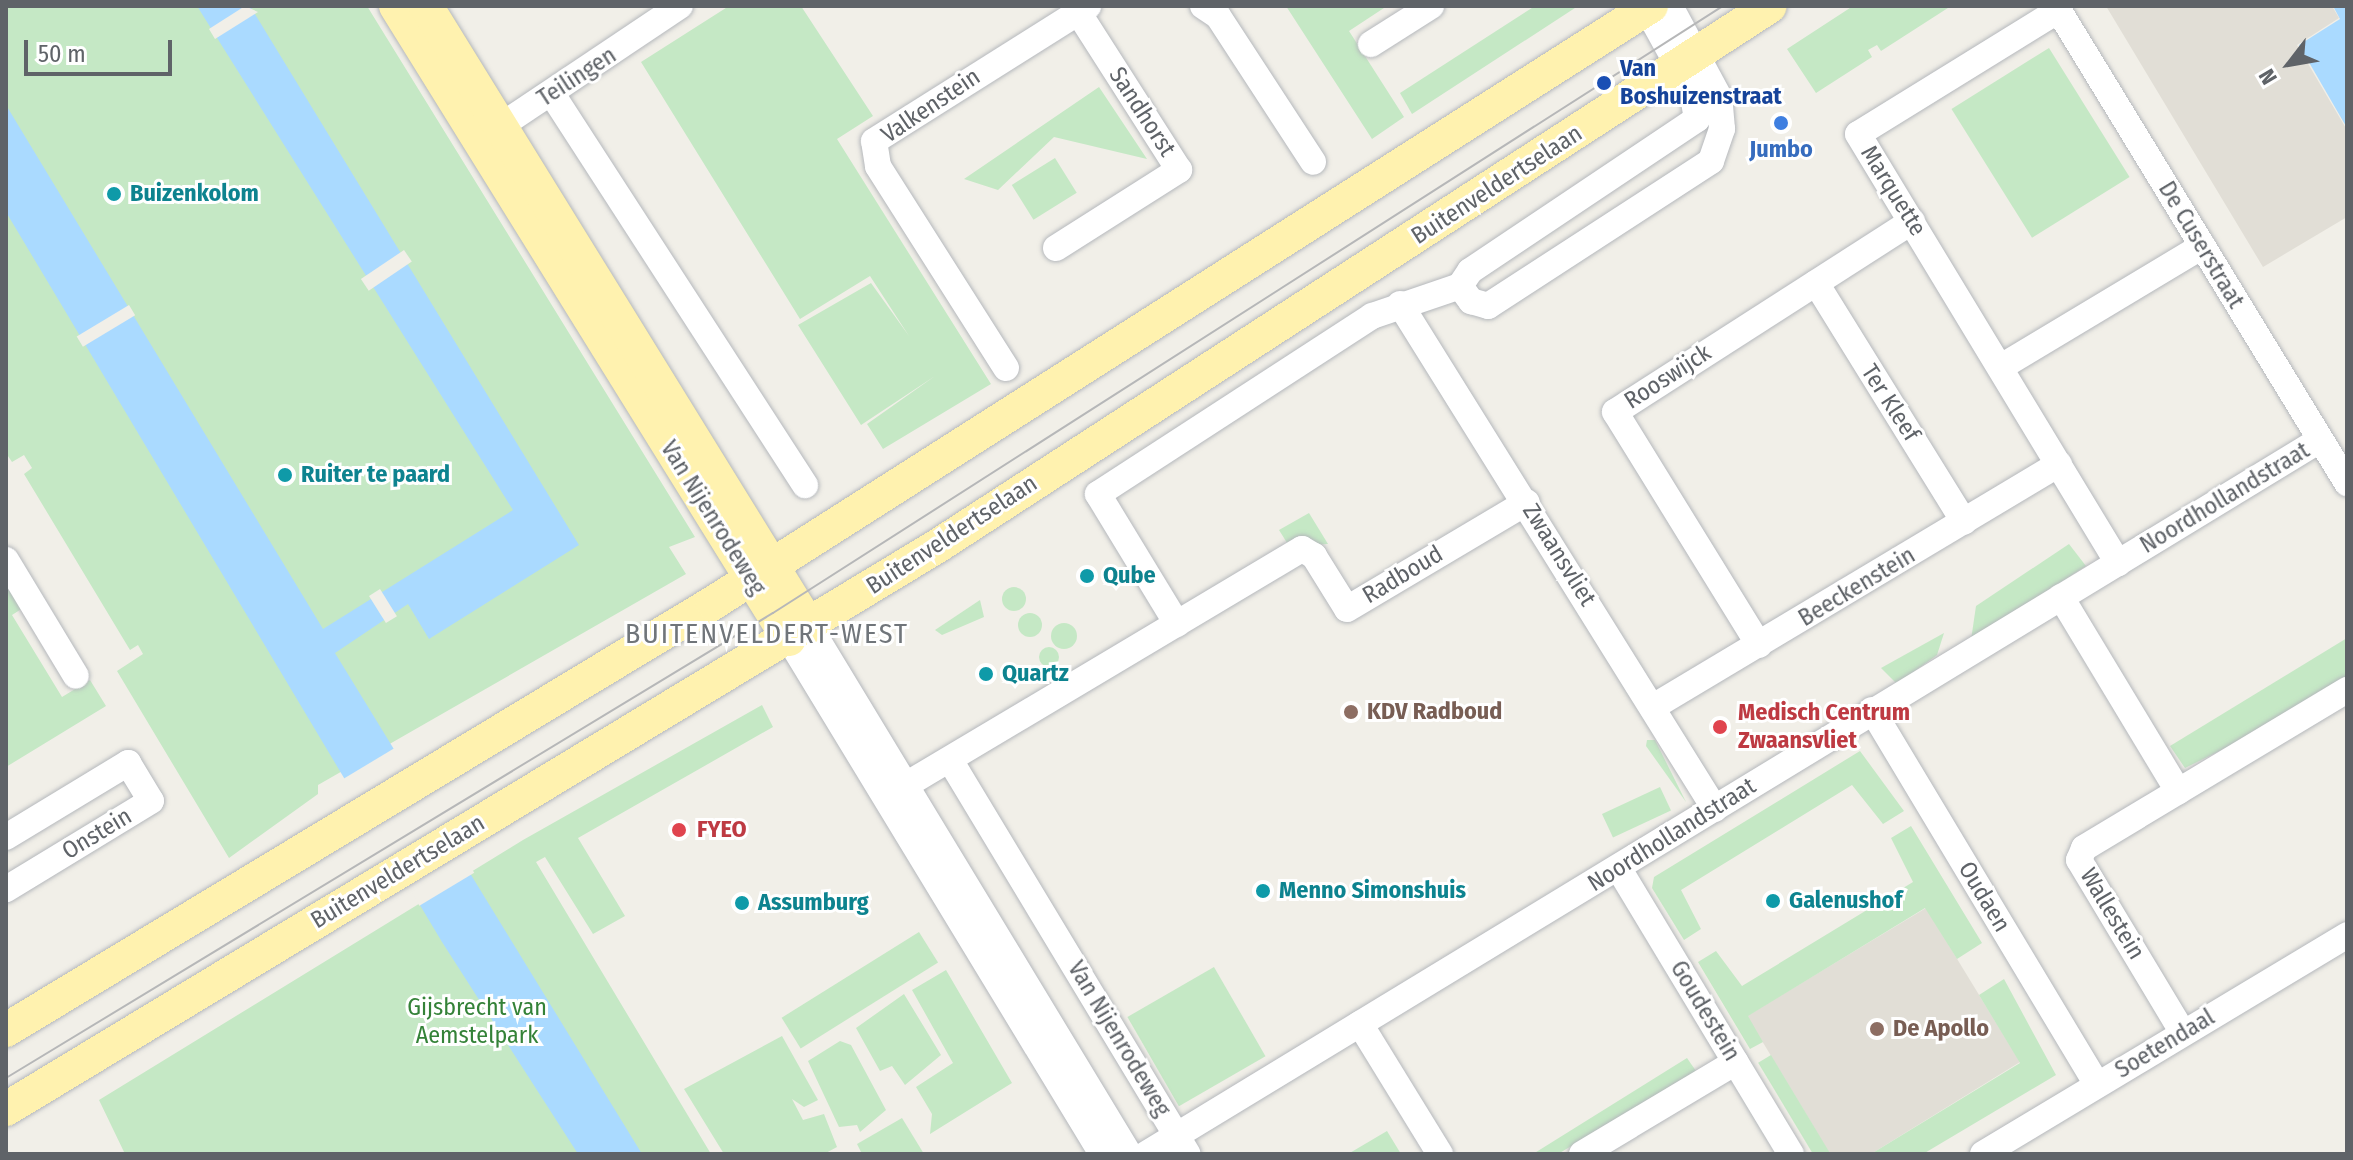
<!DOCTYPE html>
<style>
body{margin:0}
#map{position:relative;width:2353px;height:1160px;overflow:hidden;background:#f1efe8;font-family:"Fira Sans Condensed",sans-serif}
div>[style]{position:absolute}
.education>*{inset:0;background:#e1ded6}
.green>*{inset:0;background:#c5e8c5;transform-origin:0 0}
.round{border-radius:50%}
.water>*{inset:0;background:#aadaff}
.pier>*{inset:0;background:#f1efe8;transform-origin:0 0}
.roads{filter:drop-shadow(0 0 2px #b5b8bc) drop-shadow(0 0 2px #b5b8bc)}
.minor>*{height:26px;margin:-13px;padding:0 13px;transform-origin:13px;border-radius:13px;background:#fff}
.major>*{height:34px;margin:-17px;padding:0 17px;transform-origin:17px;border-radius:17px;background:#fff2af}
.tram>*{height:2px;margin:-1px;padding:0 1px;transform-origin:1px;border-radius:1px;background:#b6b7b8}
.dots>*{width:22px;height:22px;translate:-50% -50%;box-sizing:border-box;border:4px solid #fff;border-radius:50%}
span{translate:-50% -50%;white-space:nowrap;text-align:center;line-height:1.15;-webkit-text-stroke:6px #fff;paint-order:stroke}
.transit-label{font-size:24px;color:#164399;font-weight:700}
.left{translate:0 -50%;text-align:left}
.street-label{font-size:24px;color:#5f6368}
.shop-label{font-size:24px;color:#366cbe;font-weight:700}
.culture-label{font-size:24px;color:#0d838f;font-weight:700}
.education-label{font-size:24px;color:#785e54;font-weight:700}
.health-label{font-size:24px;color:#be3a42;font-weight:700}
.park-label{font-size:24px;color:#348238}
.quarter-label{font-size:28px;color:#70757a;letter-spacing:2px}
.frame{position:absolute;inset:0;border:8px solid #5f6368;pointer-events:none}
.north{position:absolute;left:2249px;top:24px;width:80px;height:80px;-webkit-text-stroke:6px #fff;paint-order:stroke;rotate:239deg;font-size:22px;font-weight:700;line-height:32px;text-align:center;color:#5f6368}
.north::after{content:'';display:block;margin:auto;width:28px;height:36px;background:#5f6368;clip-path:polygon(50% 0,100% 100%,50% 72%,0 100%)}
.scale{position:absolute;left:24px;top:40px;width:148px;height:36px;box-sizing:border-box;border:4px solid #5f6368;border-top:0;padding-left:10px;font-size:24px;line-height:28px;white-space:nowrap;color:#5f6368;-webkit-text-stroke:6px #fff;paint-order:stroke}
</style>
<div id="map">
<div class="education">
<div style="clip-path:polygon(2106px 6px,2332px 6px,2339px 18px,2297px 45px,2347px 130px,2347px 217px,2263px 267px)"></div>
<div style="clip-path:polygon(1926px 908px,2020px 1062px,1871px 1154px,1830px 1154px,1747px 1016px)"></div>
</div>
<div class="green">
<div style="clip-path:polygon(6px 6px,367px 6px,695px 537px,669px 547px,686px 574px,318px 785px,318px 794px,229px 858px,117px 671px,143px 654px,138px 645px,130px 650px,24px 474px,32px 468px,24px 455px,12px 462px,6px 453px)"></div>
<div style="clip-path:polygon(729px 6px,801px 6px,873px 116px,837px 139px,991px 384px,883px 449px,867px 424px,935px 376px,861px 425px,798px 325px,871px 283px,909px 336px,870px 276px,800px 319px,641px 62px)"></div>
<div style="clip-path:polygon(1286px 6px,1387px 6px,1349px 31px,1404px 117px,1372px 139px)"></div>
<div style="clip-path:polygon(1535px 6px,1578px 6px,1412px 114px,1400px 93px)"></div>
<div style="clip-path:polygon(1853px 6px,1951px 6px,1881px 51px,1877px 45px,1868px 50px,1872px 57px,1816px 93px,1787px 49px)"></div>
<div style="left:2049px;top:48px;width:152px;height:115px;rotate:58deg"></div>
<div style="clip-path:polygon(1099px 87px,1147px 159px,1054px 137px,998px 190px,964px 179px)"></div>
<div style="left:1055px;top:158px;width:41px;height:51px;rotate:58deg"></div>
<div style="clip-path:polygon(1309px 513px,1328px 544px,1289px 546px,1279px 530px)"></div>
<div style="clip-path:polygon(2069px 544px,2086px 566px,1971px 640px,1976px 606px)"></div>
<div style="clip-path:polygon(6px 581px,23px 608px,12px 615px,62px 697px,90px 680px,106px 706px,6px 767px)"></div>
<div class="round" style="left:1002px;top:587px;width:24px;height:24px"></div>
<div style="clip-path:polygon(980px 600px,984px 617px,942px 635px,935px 630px)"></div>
<div class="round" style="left:1018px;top:613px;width:24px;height:24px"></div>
<div class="round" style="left:1051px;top:623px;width:26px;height:26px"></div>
<div style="clip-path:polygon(1944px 633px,1937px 655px,1897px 684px,1881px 668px)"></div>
<div style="clip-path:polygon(2347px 638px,2347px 688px,2185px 768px,2170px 746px)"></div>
<div class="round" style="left:1039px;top:647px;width:20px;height:20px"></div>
<div style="clip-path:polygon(762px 705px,773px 727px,578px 838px,625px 916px,593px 934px,545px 857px,536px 862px,711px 1154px,125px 1154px,99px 1100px,523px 840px)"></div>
<div style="clip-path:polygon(1647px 740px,1655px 740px,1686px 802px,1646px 746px)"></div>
<div style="clip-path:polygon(1860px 751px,1904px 811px,1883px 824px,1852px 785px,1681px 890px,1701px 929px,1684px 940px,1652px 888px,1654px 877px)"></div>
<div style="left:1660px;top:787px;width:26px;height:64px;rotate:65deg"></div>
<div style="clip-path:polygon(1911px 826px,1982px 943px,1957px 959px,1925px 908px,1748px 1016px,1763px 1042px,1750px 1049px,1698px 962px,1716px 951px,1742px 986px,1913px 882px,1891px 838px)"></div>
<div style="left:919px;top:932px;width:36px;height:162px;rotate:58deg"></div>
<div style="left:1214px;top:967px;width:103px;height:100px;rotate:60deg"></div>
<div style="clip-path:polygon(946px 970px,1012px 1083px,930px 1134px,932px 1114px,916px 1087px,953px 1063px,912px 990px)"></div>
<div style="clip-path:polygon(2004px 979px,2056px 1075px,1923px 1154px,1871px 1154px,2020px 1063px,1979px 995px)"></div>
<div style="clip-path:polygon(904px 994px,941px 1055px,905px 1085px,892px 1066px,880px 1071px,856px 1028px)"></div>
<div style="clip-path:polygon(782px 1036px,818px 1100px,804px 1107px,792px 1099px,803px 1120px,824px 1114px,837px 1147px,824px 1154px,724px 1154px,684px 1089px)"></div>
<div style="clip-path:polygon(840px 1041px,851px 1045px,886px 1110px,860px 1132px,857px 1125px,839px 1127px,808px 1061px)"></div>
<div style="left:1771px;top:1055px;width:115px;height:15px;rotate:59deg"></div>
<div style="clip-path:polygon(1687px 1058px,1696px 1071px,1558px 1154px,1533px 1154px)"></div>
<div style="clip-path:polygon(902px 1118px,924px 1154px,862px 1154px,857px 1144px)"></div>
<div style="clip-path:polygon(1387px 1131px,1401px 1154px,1348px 1154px)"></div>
</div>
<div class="water">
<div style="clip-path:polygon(197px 6px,250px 6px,579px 545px,429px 639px,408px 604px,335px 653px,642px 1154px,578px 1154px,442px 942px,6px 212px,6px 105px,323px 629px,513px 510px)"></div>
<div style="clip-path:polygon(2333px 6px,2347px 6px,2347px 128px,2299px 45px,2340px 19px)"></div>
</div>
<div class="pier">
<div style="clip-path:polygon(245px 6px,258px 12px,215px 39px,209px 29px)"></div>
<div style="left:404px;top:250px;width:14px;height:52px;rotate:56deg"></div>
<div style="left:129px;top:305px;width:12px;height:61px;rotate:59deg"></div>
<div style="left:380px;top:589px;width:32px;height:13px;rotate:58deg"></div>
<div style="left:398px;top:746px;width:148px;height:64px;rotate:59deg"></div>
</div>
<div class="roads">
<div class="minor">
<div style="left:1203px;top:6px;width:18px;rotate:34deg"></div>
<div style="left:1218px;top:16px;width:174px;rotate:56.9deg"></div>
<div style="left:2056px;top:6px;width:559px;rotate:58.61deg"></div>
<div style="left:2059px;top:10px;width:236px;rotate:148.3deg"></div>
<div style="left:1858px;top:134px;width:502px;rotate:58.78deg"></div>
<div style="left:1371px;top:44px;width:71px;rotate:-32.3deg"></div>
<div style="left:552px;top:94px;width:466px;rotate:57.1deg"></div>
<div style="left:487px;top:135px;width:232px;rotate:-33.8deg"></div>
<div style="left:1056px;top:248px;width:146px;rotate:-32.4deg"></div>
<div style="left:1179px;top:170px;width:188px;rotate:-122.6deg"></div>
<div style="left:1816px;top:283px;width:281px;rotate:58.2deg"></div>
<div style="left:1460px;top:286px;width:19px;rotate:54deg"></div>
<div style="left:1471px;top:301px;width:18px;rotate:16deg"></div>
<div style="left:1488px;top:306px;width:266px;rotate:-33deg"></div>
<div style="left:1711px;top:161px;width:34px;rotate:-71deg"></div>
<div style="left:1722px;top:129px;width:32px;rotate:-95deg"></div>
<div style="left:1719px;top:97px;width:103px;rotate:-118.3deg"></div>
<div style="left:1460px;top:286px;width:18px;rotate:-56deg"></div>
<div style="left:1470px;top:271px;width:273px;rotate:-33.8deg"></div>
<div style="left:1697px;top:119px;width:28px;rotate:-100deg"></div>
<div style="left:1692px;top:91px;width:97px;rotate:-118.9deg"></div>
<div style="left:1400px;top:304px;width:595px;rotate:58.05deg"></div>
<div style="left:2001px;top:367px;width:235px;rotate:-31deg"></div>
<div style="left:1006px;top:368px;width:239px;rotate:-122.4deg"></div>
<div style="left:878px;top:166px;width:25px;rotate:-99deg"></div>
<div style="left:874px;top:141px;width:253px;rotate:-32.2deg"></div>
<div style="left:6px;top:560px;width:135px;rotate:58.9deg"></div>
<div style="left:2061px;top:597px;width:227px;rotate:58.9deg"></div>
<div style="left:1177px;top:624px;width:152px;rotate:-121.3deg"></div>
<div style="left:1098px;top:494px;width:327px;rotate:-33deg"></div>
<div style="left:1372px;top:316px;width:93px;rotate:-18.8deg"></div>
<div style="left:809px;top:626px;width:617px;rotate:58.78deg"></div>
<div style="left:789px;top:639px;width:603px;rotate:58.71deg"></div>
<div style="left:1759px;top:645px;width:274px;rotate:-121.7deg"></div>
<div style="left:1615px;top:412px;width:353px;rotate:-32.7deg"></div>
<div style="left:1653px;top:707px;width:473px;rotate:-30.9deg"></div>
<div style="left:1872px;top:710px;width:436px;rotate:59deg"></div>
<div style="left:950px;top:760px;width:460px;rotate:58.9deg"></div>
<div style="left:906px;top:785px;width:461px;rotate:-30.8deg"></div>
<div style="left:1302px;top:549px;width:14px;rotate:30deg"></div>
<div style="left:1314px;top:556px;width:62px;rotate:58.1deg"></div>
<div style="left:1347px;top:609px;width:209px;rotate:-30.7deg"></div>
<div style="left:6px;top:837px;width:143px;rotate:-31.2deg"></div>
<div style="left:128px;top:763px;width:44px;rotate:58.8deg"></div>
<div style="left:151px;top:801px;width:170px;rotate:148.7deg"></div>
<div style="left:1619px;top:869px;width:333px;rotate:58.9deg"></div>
<div style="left:1360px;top:1024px;width:153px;rotate:58.4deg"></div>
<div style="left:2183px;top:1033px;width:202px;rotate:-121deg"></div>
<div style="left:2079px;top:860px;width:13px;rotate:-67deg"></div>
<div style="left:2084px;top:848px;width:307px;rotate:-31deg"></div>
<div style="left:1146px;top:1154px;width:1374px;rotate:-31.31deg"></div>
<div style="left:1582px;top:1154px;width:179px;rotate:-30.9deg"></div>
<div style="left:1983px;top:1154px;width:425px;rotate:-31deg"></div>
</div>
<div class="major">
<div style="left:396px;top:6px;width:745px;rotate:58.17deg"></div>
<div style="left:426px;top:6px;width:729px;rotate:58.29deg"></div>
<div style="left:6px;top:1030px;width:826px;rotate:-31.13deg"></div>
<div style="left:713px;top:603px;width:1112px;rotate:-32.48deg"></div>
<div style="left:6px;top:1109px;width:1090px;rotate:-31.15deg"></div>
<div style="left:939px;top:545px;width:990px;rotate:-32.97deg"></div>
</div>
</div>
<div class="tram">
<div style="left:6px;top:1078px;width:897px;rotate:-31.23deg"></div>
<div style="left:773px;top:613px;width:1127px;rotate:-32.58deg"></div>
</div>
<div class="dots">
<div style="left:1604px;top:83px;background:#1a4fb4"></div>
<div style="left:1781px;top:123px;background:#3f7fe0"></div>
<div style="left:114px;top:194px;background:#0f9aa8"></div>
<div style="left:285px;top:475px;background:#0f9aa8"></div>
<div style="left:1087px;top:576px;background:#0f9aa8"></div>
<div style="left:986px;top:674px;background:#0f9aa8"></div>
<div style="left:1351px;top:712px;background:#8d6e63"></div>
<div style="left:1720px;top:727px;background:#e0444e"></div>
<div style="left:679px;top:830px;background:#e0444e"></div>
<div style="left:1263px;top:891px;background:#0f9aa8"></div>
<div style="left:1773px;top:901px;background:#0f9aa8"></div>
<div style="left:742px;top:903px;background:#0f9aa8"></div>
<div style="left:1877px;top:1029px;background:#8d6e63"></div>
</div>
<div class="transit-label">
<span class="left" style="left:1620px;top:83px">Van<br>Boshuizenstraat</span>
</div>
<div class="street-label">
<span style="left:577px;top:77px;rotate:-33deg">Teilingen</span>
<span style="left:931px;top:106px;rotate:-34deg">Valkenstein</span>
<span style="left:1142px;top:112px;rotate:57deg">Sandhorst</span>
<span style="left:1497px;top:185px;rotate:-33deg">Buitenveldertselaan</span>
<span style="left:1893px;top:191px;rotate:58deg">Marquette</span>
<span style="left:2201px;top:245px;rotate:59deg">De Cuserstraat</span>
<span style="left:1668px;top:377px;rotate:-33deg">Rooswijck</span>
<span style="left:1890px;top:403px;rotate:57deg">Ter Kleef</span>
<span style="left:2225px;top:498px;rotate:-31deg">Noordhollandstraat</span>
<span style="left:713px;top:518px;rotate:58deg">Van Nijenrodeweg</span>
<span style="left:952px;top:535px;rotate:-33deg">Buitenveldertselaan</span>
<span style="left:1559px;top:555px;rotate:58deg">Zwaansvliet</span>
<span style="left:1403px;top:575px;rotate:-31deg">Radboud</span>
<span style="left:1857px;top:587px;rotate:-31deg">Beeckenstein</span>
<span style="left:97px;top:834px;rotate:-31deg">Onstein</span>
<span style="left:1672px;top:835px;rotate:-32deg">Noordhollandstraat</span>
<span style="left:398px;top:872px;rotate:-31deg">Buitenveldertselaan</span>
<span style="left:1984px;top:897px;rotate:59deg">Oudaen</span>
<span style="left:2112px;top:914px;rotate:59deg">Wallestein</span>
<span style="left:1705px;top:1011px;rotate:59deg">Goudestein</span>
<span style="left:1119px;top:1039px;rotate:59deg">Van Nijenrodeweg</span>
<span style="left:2165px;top:1044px;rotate:-31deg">Soetendaal</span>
</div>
<div class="shop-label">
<span style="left:1781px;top:150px">Jumbo</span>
</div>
<div class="culture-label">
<span class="left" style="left:130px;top:194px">Buizenkolom</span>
<span class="left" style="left:301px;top:475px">Ruiter te paard</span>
<span class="left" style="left:1103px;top:576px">Qube</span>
<span class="left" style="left:1002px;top:674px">Quartz</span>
<span class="left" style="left:1279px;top:891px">Menno Simonshuis</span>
<span class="left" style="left:1789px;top:901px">Galenushof</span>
<span class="left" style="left:758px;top:903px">Assumburg</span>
</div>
<div class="education-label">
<span class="left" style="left:1367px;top:712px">KDV Radboud</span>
<span class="left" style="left:1893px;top:1029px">De Apollo</span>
</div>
<div class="health-label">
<span class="left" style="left:1738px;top:727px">Medisch Centrum<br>Zwaansvliet</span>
<span class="left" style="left:697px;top:830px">FYEO</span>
</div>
<div class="park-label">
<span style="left:477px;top:1022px">Gijsbrecht van<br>Aemstelpark</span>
</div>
<div class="quarter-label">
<span style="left:767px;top:634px">BUITENVELDERT-WEST</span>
</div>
<div class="frame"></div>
<div class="north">N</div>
<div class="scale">50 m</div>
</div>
